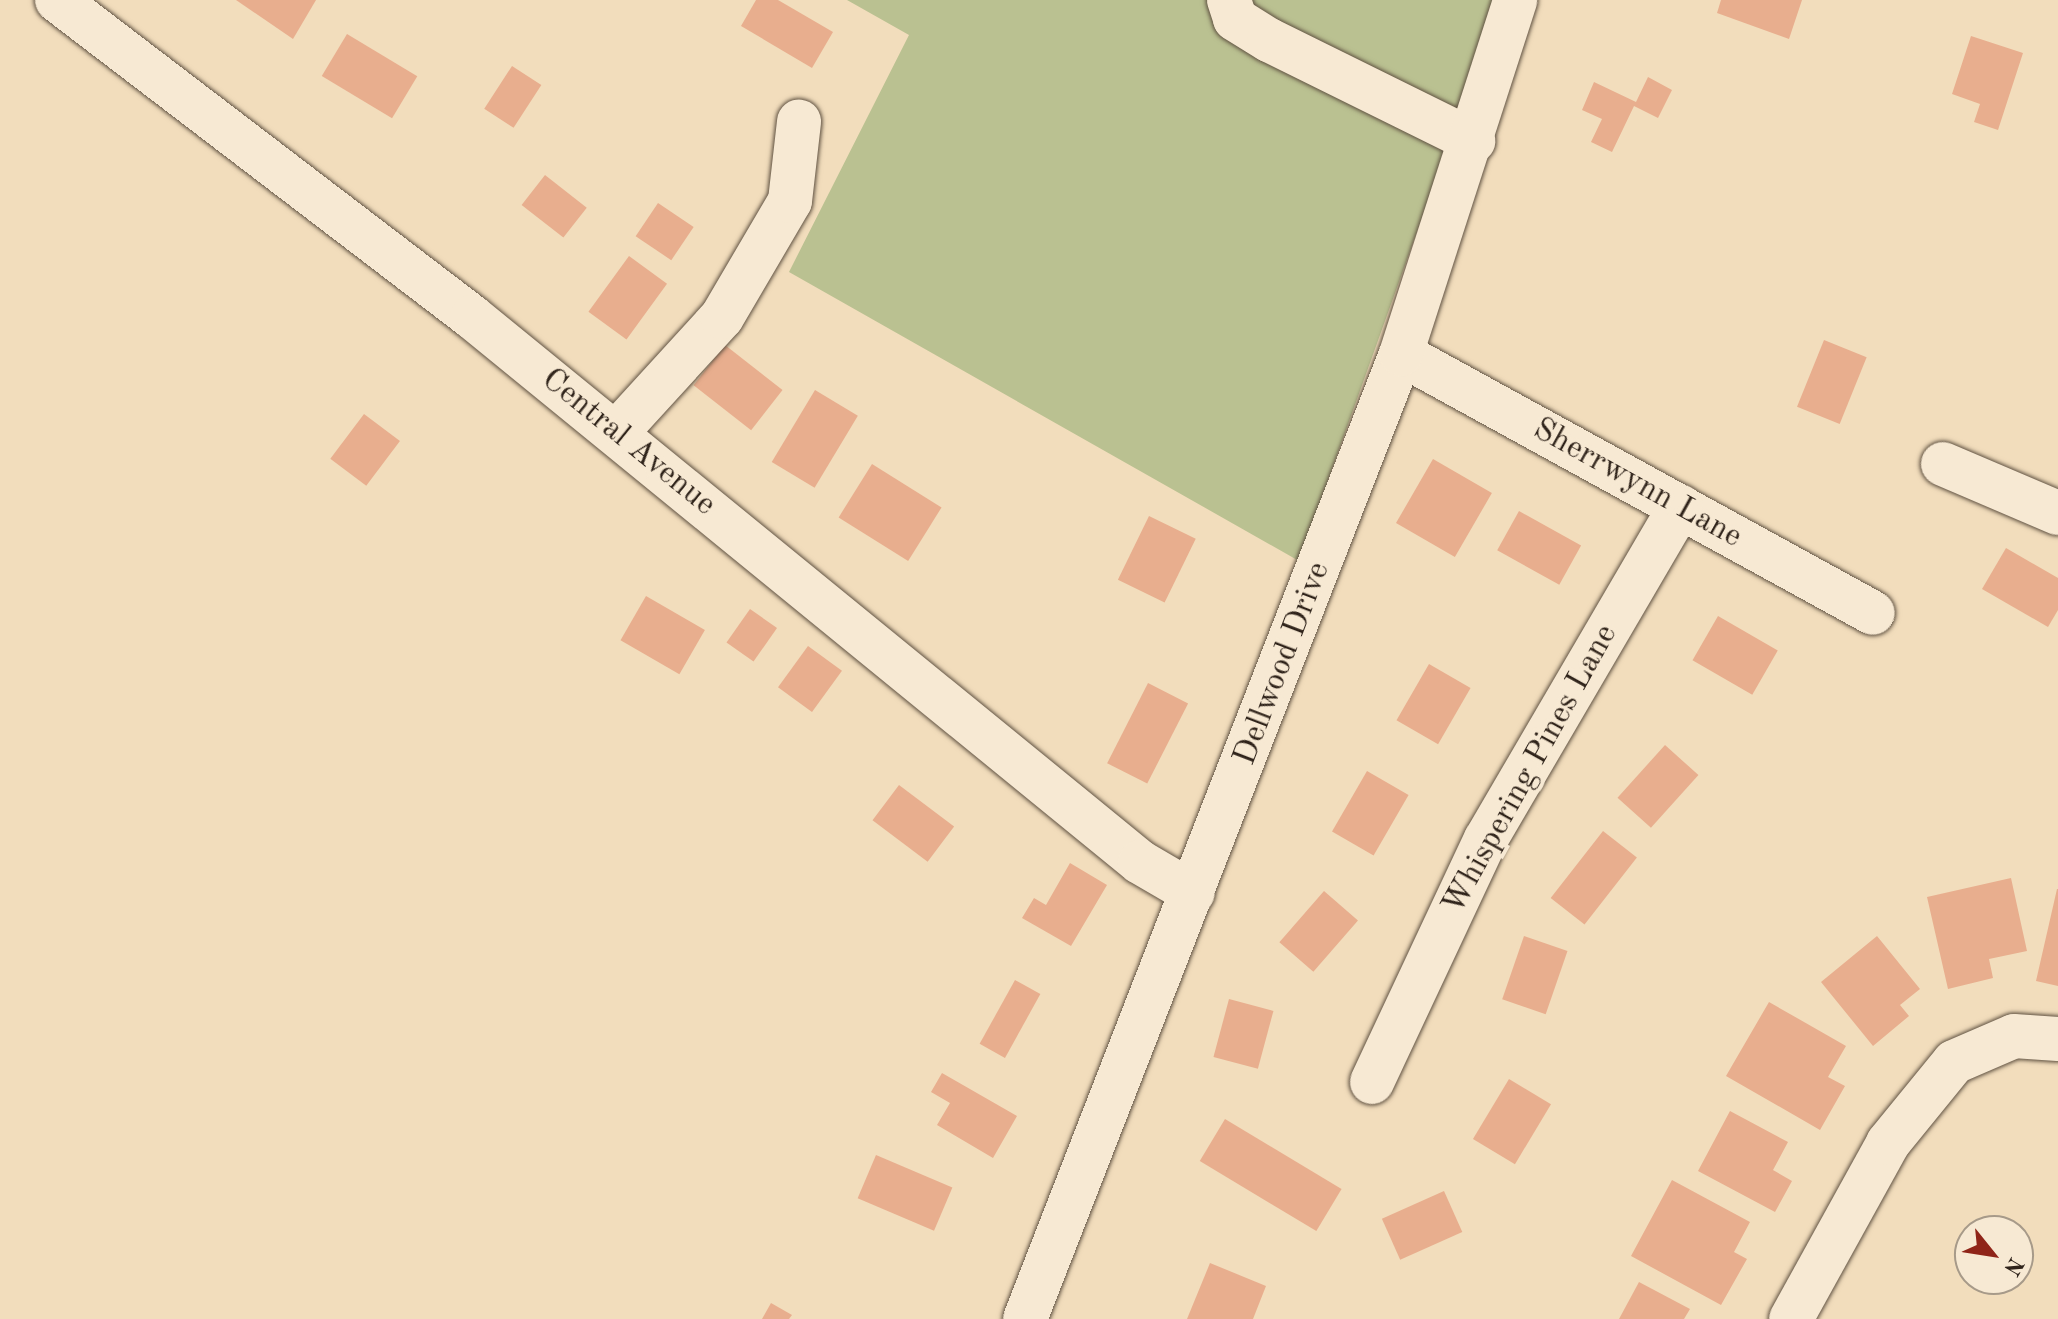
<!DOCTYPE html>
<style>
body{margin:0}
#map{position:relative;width:2058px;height:1319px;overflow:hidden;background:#f2ddbc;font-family:"Old Standard TT",serif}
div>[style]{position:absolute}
.green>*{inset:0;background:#bac191}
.building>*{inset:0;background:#e8ae8e;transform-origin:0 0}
.roads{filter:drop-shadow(0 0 2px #605242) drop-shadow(0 0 2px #605242)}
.minor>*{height:44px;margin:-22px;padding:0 22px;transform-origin:22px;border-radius:22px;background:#f7e9d3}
span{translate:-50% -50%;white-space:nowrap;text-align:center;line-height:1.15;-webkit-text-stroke:8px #f7e9d3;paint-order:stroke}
.street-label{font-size:32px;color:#2f231a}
.north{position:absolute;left:1954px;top:1215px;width:80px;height:80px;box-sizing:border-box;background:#f7e9d3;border:2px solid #a79a89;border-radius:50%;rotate:120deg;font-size:22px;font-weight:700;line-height:32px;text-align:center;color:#2f231a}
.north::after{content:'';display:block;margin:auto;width:28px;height:36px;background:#8f2418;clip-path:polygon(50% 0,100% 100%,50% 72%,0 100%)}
</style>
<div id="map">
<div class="green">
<div style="clip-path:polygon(847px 0,1500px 0,1299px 561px,789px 272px,909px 35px)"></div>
</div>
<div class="building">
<div style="clip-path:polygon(236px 0,316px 0,293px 39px)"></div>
<div style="clip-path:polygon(756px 0,778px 0,833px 32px,812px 68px,741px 26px)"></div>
<div style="clip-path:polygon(1721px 0,1802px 0,1789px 39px,1717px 13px)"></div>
<div style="left:347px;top:34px;width:82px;height:49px;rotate:31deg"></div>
<div style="clip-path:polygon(1971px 36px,2023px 53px,1998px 130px,1974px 122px,1980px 104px,1952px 94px)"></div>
<div style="left:512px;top:66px;width:35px;height:51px;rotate:33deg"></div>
<div style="clip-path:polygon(1648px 77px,1672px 90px,1658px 118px,1634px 106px,1612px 152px,1591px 142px,1602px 119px,1582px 110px,1594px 82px,1636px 102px)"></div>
<div style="left:545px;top:175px;width:53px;height:38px;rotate:38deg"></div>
<div style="left:658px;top:203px;width:43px;height:40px;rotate:34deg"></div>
<div style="left:629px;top:256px;width:47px;height:69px;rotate:36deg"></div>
<div style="left:1824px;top:340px;width:46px;height:72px;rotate:22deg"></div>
<div style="left:725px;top:345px;width:73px;height:51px;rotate:38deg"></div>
<div style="left:815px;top:390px;width:50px;height:84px;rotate:31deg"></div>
<div style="left:364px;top:414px;width:45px;height:56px;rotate:37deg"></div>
<div style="left:1433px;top:459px;width:68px;height:74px;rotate:30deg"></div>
<div style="left:872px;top:464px;width:82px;height:63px;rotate:32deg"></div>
<div style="left:1519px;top:511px;width:71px;height:45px;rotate:29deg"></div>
<div style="left:1149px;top:516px;width:52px;height:71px;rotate:26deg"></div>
<div style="clip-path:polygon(2006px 548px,2058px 578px,2058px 610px,2048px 627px,1982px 589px)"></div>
<div style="left:646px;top:596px;width:68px;height:51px;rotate:30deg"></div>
<div style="left:750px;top:609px;width:33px;height:41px;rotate:35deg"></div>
<div style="left:1718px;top:616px;width:69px;height:51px;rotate:30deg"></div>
<div style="left:808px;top:646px;width:42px;height:51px;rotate:36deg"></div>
<div style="left:1429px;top:664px;width:48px;height:65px;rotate:30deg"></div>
<div style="left:1148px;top:683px;width:45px;height:90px;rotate:27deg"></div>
<div style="left:1665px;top:745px;width:45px;height:71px;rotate:42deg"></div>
<div style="left:1367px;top:771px;width:48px;height:70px;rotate:30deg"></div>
<div style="left:899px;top:785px;width:69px;height:44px;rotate:37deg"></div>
<div style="left:1603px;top:831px;width:43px;height:85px;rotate:38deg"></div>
<div style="clip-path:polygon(1070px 863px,1107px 885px,1071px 946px,1022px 918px,1034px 898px,1046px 905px)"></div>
<div style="clip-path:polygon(2011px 878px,2027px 951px,1989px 959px,1993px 978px,1948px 989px,1927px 897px)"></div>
<div style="clip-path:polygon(2057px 889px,2058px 889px,2058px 986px,2036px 981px)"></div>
<div style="left:1324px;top:891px;width:45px;height:68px;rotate:41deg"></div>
<div style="left:1524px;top:936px;width:46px;height:67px;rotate:19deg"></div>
<div style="clip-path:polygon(1877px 936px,1920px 989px,1900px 1005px,1909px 1016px,1873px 1046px,1821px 982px)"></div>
<div style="left:1015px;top:980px;width:29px;height:73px;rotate:29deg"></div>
<div style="left:1229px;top:999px;width:46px;height:60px;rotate:15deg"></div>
<div style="clip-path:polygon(1769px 1002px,1846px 1046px,1828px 1077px,1845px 1086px,1820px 1130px,1726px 1076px)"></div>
<div style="clip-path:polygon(942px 1073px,1017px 1116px,993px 1158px,937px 1125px,950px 1103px,931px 1092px)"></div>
<div style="left:1509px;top:1079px;width:49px;height:70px;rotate:31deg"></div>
<div style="clip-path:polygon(1730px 1111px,1788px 1142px,1773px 1170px,1792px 1181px,1775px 1212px,1698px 1171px)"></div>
<div style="left:1225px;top:1119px;width:136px;height:49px;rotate:31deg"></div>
<div style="left:876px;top:1155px;width:83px;height:47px;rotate:23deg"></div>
<div style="clip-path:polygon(1672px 1180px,1750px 1222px,1734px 1252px,1747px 1259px,1721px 1305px,1631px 1256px)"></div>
<div style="left:1444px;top:1191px;width:45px;height:68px;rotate:66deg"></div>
<div style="clip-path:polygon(1210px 1263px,1266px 1286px,1253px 1319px,1187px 1319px)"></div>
<div style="clip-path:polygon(1639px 1282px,1690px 1309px,1684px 1319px,1619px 1319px)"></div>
<div style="clip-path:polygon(771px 1303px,792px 1315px,789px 1319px,762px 1319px)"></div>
</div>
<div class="roads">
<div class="minor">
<div style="left:57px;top:0;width:522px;rotate:37.37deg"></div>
<div style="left:472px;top:317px;width:862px;rotate:39.21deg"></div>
<div style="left:1140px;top:862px;width:61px;rotate:30.3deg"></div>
<div style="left:1229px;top:0;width:20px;rotate:72deg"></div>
<div style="left:1235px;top:19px;width:40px;rotate:32deg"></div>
<div style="left:1269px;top:40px;width:228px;rotate:26.3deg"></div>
<div style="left:1401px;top:354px;width:538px;rotate:28.75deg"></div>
<div style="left:616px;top:433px;width:157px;rotate:-47.6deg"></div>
<div style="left:722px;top:317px;width:134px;rotate:-59.6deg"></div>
<div style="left:790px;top:201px;width:80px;rotate:-83.5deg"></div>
<div style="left:1943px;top:464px;width:125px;rotate:23.1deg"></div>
<div style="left:1372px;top:1082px;width:268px;rotate:-64.9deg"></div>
<div style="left:1486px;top:839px;width:385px;rotate:-59.7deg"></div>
<div style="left:1025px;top:1319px;width:1036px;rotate:-68.71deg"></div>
<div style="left:1401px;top:354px;width:372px;rotate:-72.1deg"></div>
<div style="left:1791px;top:1319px;width:201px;rotate:-61.1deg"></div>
<div style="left:1888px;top:1143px;width:104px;rotate:-50.8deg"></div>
<div style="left:1954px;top:1062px;width:65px;rotate:-23.4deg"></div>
<div style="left:2014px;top:1036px;width:44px;rotate:3.9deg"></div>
</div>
</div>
<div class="street-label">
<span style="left:628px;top:443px;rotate:39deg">Central Avenue</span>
<span style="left:1637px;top:484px;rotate:29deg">Sherrwynn Lane</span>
<span style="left:1283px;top:664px;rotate:-69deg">Dellwood Drive</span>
<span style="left:1531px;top:770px;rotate:-61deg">Whispering Pines Lane</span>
</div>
<div class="north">N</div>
</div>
